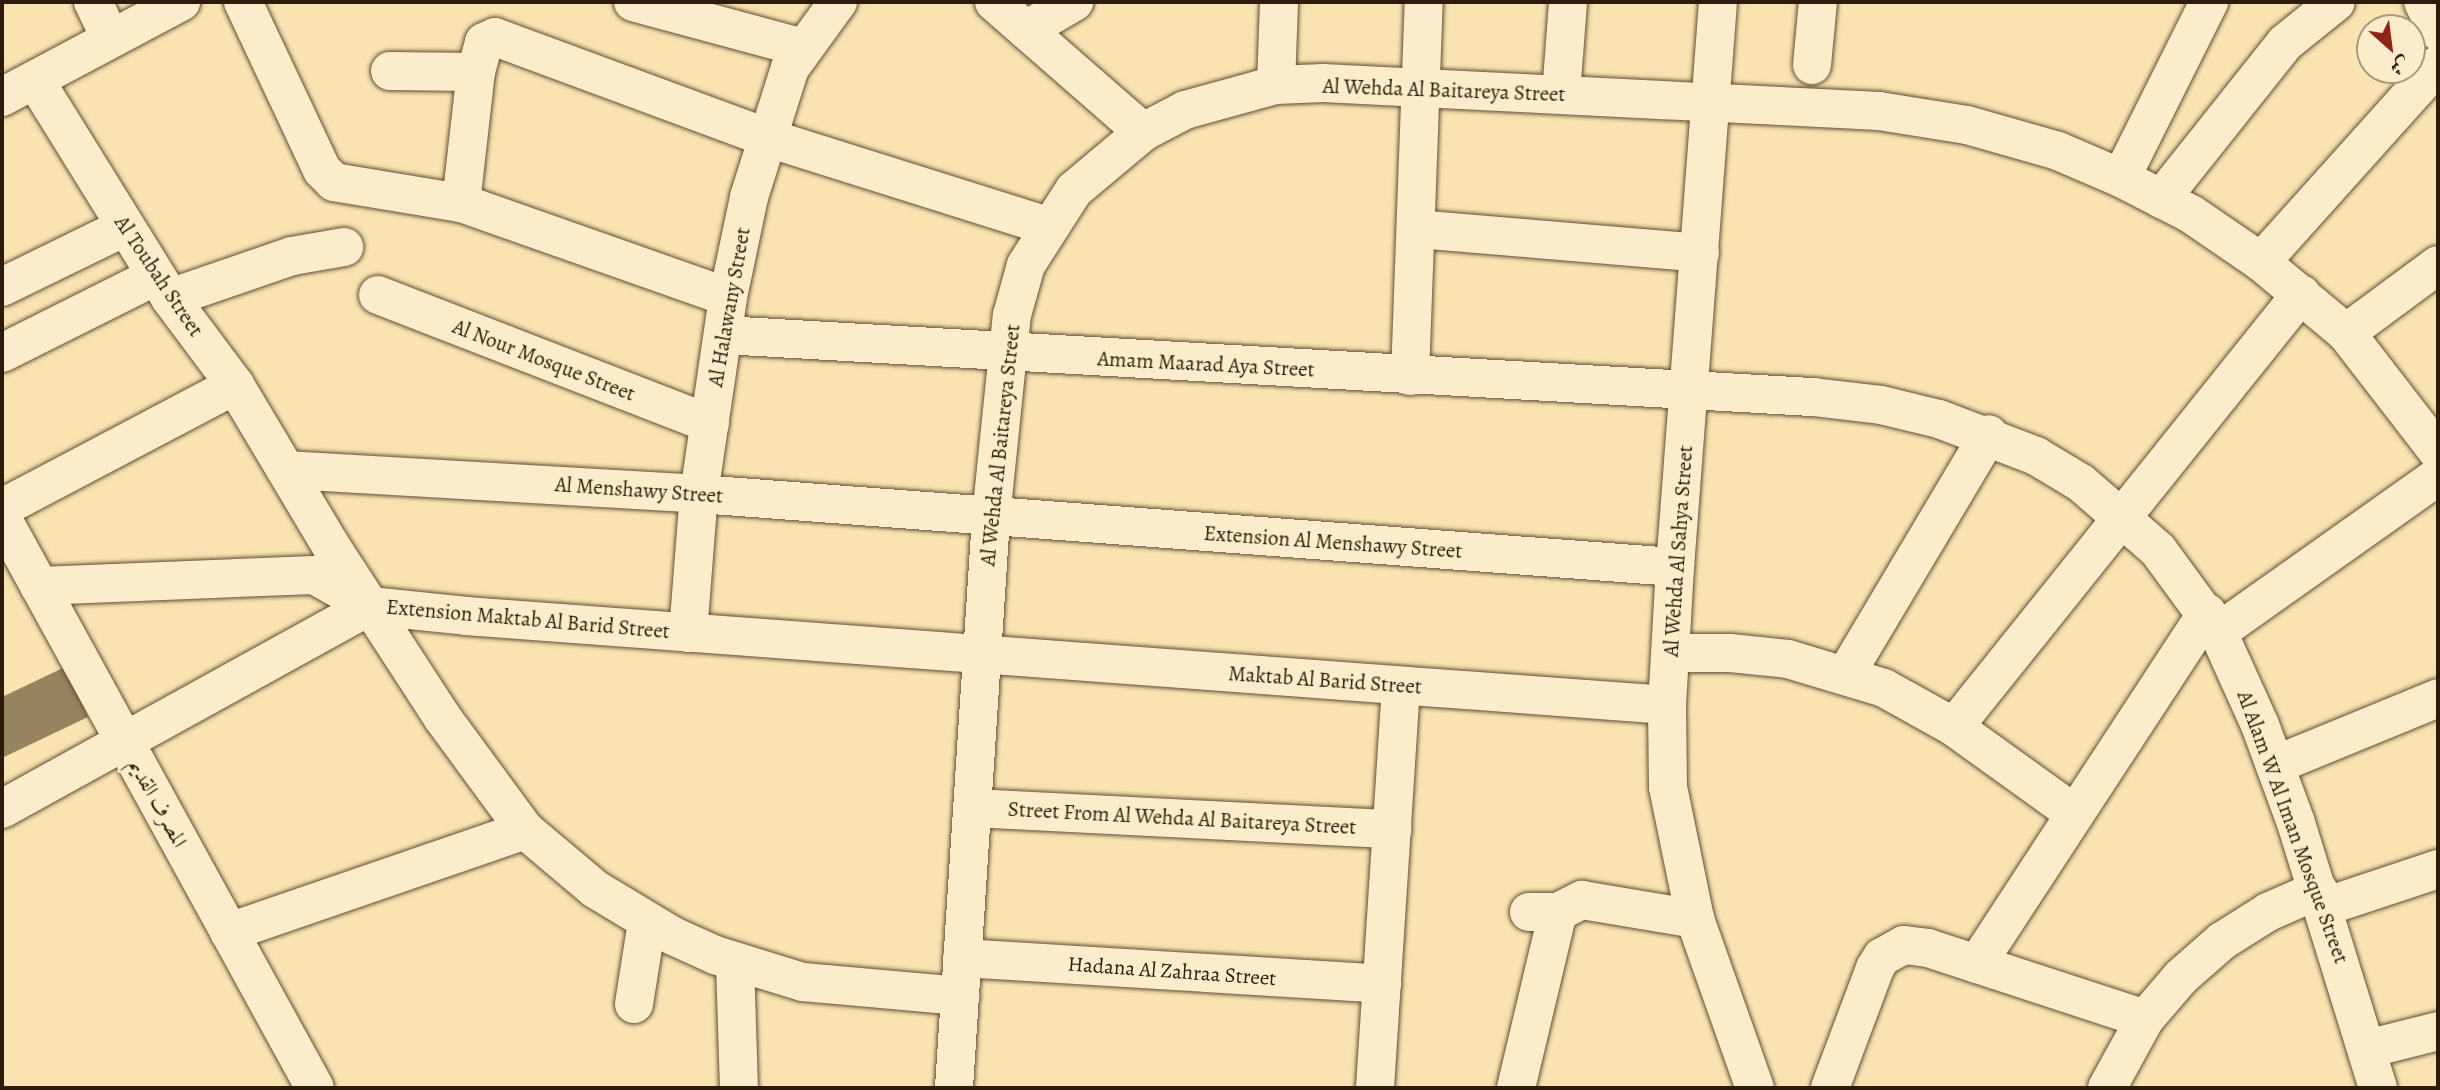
<!DOCTYPE html>
<meta charset="utf-8">
<style>
body{margin:0}
#map{position:relative;width:2440px;height:1090px;overflow:hidden;background:#f9e3b1;font-family:Alegreya,Amiri,serif}
div>[style]{position:absolute}
.building>*{inset:0;background:#988361}
.roads{filter:drop-shadow(0 0 2px #624d34) drop-shadow(0 0 2px #624d34)}
.minor>*{height:38px;margin:-19px;padding:0 19px;transform-origin:19px;border-radius:19px;background:#fbedcc}
span{translate:-50% -50%;white-space:nowrap;text-align:center;line-height:1.15;-webkit-text-stroke:5px #fbedcc;paint-order:stroke}
.street-label{font-size:21px;color:#2f1b0b}
.frame{position:absolute;inset:0;border:4px solid #2f1b0b;pointer-events:none}
.north{position:absolute;left:2356px;top:14px;width:70px;height:70px;box-sizing:border-box;background:#fbedcc;border:2px solid #a9997f;border-radius:50%;rotate:152deg;font-size:19px;font-weight:700;line-height:28px;text-align:center;color:#2f1b0b}
.north::after{content:'';display:block;margin:auto;width:24px;height:32px;background:#8f2418;clip-path:polygon(50% 0,100% 100%,50% 72%,0 100%)}
</style>
<div id="map">
<div class="building">
<div style="clip-path:polygon(65px 667px,88px 717px,2px 758px,2px 697px)"></div>
</div>
<div class="roads">
<div class="minor">
<div style="left:93px;top:2px;width:41px;rotate:64.1deg"></div>
<div style="left:243px;top:2px;width:186px;rotate:64.8deg"></div>
<div style="left:322px;top:170px;width:17px;rotate:45deg"></div>
<div style="left:334px;top:182px;width:129px;rotate:9.4deg"></div>
<div style="left:461px;top:203px;width:283px;rotate:19.4deg"></div>
<div style="left:633px;top:2px;width:176px;rotate:15.1deg"></div>
<div style="left:994px;top:2px;width:198px;rotate:41.1deg"></div>
<div style="left:1718px;top:2px;width:567px;rotate:94.35deg"></div>
<div style="left:1675px;top:567px;width:138px;rotate:93.3deg"></div>
<div style="left:1667px;top:705px;width:82px;rotate:89.3deg"></div>
<div style="left:1668px;top:787px;width:135px;rotate:78.4deg"></div>
<div style="left:1695px;top:919px;width:179px;rotate:70.5deg"></div>
<div style="left:2423px;top:2px;width:33px;rotate:63deg"></div>
<div style="left:1026px;top:30px;width:56px;rotate:-30.3deg"></div>
<div style="left:1812px;top:65px;width:63px;rotate:-84.6deg"></div>
<div style="left:390px;top:71px;width:86px;rotate:0.7deg"></div>
<div style="left:476px;top:72px;width:31px;rotate:-75deg"></div>
<div style="left:484px;top:42px;width:12px;rotate:-24deg"></div>
<div style="left:495px;top:37px;width:288px;rotate:20.3deg"></div>
<div style="left:765px;top:137px;width:296px;rotate:17.5deg"></div>
<div style="left:35px;top:80px;width:256px;rotate:58.2deg"></div>
<div style="left:170px;top:298px;width:109px;rotate:53.2deg"></div>
<div style="left:235px;top:385px;width:187px;rotate:59.2deg"></div>
<div style="left:331px;top:546px;width:204px;rotate:57deg"></div>
<div style="left:442px;top:717px;width:140px;rotate:53.7deg"></div>
<div style="left:525px;top:830px;width:92px;rotate:40.1deg"></div>
<div style="left:595px;top:889px;width:91px;rotate:31.1deg"></div>
<div style="left:673px;top:936px;width:46px;rotate:24.3deg"></div>
<div style="left:715px;top:955px;width:92px;rotate:17.1deg"></div>
<div style="left:803px;top:982px;width:158px;rotate:5.1deg"></div>
<div style="left:1276px;top:85px;width:83px;rotate:-87.9deg"></div>
<div style="left:1561px;top:94px;width:92px;rotate:-85.6deg"></div>
<div style="left:2px;top:97px;width:203px;rotate:-28deg"></div>
<div style="left:2121px;top:178px;width:197px;rotate:-63.4deg"></div>
<div style="left:2161px;top:199px;width:199px;rotate:-51.5deg"></div>
<div style="left:2285px;top:43px;width:65px;rotate:-38.8deg"></div>
<div style="left:461px;top:203px;width:132px;rotate:-83.5deg"></div>
<div style="left:1416px;top:229px;width:285px;rotate:4.8deg"></div>
<div style="left:2261px;top:262px;width:265px;rotate:-48.1deg"></div>
<div style="left:2px;top:287px;width:137px;rotate:-26deg"></div>
<div style="left:378px;top:295px;width:356px;rotate:21.2deg"></div>
<div style="left:170px;top:298px;width:129px;rotate:-19deg"></div>
<div style="left:292px;top:256px;width:53px;rotate:-9.8deg"></div>
<div style="left:2346px;top:333px;width:114px;rotate:-36.5deg"></div>
<div style="left:723px;top:335px;width:1092px;rotate:3.26deg"></div>
<div style="left:1813px;top:397px;width:68px;rotate:6.7deg"></div>
<div style="left:1881px;top:405px;width:60px;rotate:13.6deg"></div>
<div style="left:1939px;top:419px;width:104px;rotate:20.9deg"></div>
<div style="left:2036px;top:456px;width:52px;rotate:31deg"></div>
<div style="left:2081px;top:483px;width:102px;rotate:41deg"></div>
<div style="left:2158px;top:550px;width:102px;rotate:53.8deg"></div>
<div style="left:2218px;top:632px;width:102px;rotate:65.7deg"></div>
<div style="left:2260px;top:725px;width:104px;rotate:69.8deg"></div>
<div style="left:2296px;top:823px;width:277px;rotate:72.8deg"></div>
<div style="left:2px;top:353px;width:172px;rotate:-26.6deg"></div>
<div style="left:1410px;top:376px;width:374px;rotate:-87.9deg"></div>
<div style="left:287px;top:470px;width:413px;rotate:3.3deg"></div>
<div style="left:699px;top:494px;width:979px;rotate:4.28deg"></div>
<div style="left:2px;top:508px;width:263px;rotate:-27.8deg"></div>
<div style="left:2px;top:518px;width:650px;rotate:61.23deg"></div>
<div style="left:39px;top:586px;width:275px;rotate:-2.3deg"></div>
<div style="left:314px;top:575px;width:64px;rotate:29deg"></div>
<div style="left:370px;top:606px;width:97px;rotate:5.9deg"></div>
<div style="left:466px;top:616px;width:1204px;rotate:4.24deg"></div>
<div style="left:2218px;top:632px;width:270px;rotate:-35.3deg"></div>
<div style="left:688px;top:633px;width:139px;rotate:-85.5deg"></div>
<div style="left:699px;top:494px;width:199px;rotate:-81.6deg"></div>
<div style="left:728px;top:297px;width:102px;rotate:-78.1deg"></div>
<div style="left:749px;top:197px;width:135px;rotate:-72.4deg"></div>
<div style="left:790px;top:68px;width:82px;rotate:-54deg"></div>
<div style="left:1671px;top:653px;width:59px"></div>
<div style="left:1730px;top:653px;width:58px;rotate:5.9deg"></div>
<div style="left:1788px;top:659px;width:100px;rotate:16.8deg"></div>
<div style="left:1884px;top:688px;width:80px;rotate:29.1deg"></div>
<div style="left:1954px;top:727px;width:149px;rotate:35.7deg"></div>
<div style="left:1846px;top:674px;width:279px;rotate:-59.2deg"></div>
<div style="left:1954px;top:727px;width:555px;rotate:-51.29deg"></div>
<div style="left:2275px;top:765px;width:176px;rotate:-22.3deg"></div>
<div style="left:972px;top:808px;width:421px;rotate:2.9deg"></div>
<div style="left:2px;top:809px;width:420px;rotate:-28.9deg"></div>
<div style="left:2324px;top:907px;width:120px;rotate:-18.4deg"></div>
<div style="left:1529px;top:912px;width:29px"></div>
<div style="left:1558px;top:912px;width:27px;rotate:-27deg"></div>
<div style="left:1582px;top:900px;width:115px;rotate:9.5deg"></div>
<div style="left:229px;top:932px;width:313px;rotate:-19deg"></div>
<div style="left:962px;top:958px;width:421px;rotate:3.5deg"></div>
<div style="left:735px;top:962px;width:126px;rotate:88.2deg"></div>
<div style="left:1977px;top:964px;width:420px;rotate:-56.8deg"></div>
<div style="left:634px;top:1004px;width:83px;rotate:-81deg"></div>
<div style="left:2367px;top:1049px;width:73px;rotate:-14.2deg"></div>
<div style="left:954px;top:1088px;width:572px;rotate:-86.29deg"></div>
<div style="left:991px;top:517px;width:203px;rotate:-84.1deg"></div>
<div style="left:1012px;top:315px;width:52px;rotate:-74.4deg"></div>
<div style="left:1026px;top:265px;width:89px;rotate:-57.4deg"></div>
<div style="left:1074px;top:190px;width:90px;rotate:-40deg"></div>
<div style="left:1143px;top:132px;width:47px;rotate:-27.6deg"></div>
<div style="left:1185px;top:110px;width:94px;rotate:-15.4deg"></div>
<div style="left:1276px;top:85px;width:47px;rotate:-2.4deg"></div>
<div style="left:1323px;top:83px;width:557px;rotate:2.88deg"></div>
<div style="left:1879px;top:111px;width:89px;rotate:9deg"></div>
<div style="left:1967px;top:125px;width:95px;rotate:15.9deg"></div>
<div style="left:2058px;top:151px;width:69px;rotate:23.2deg"></div>
<div style="left:2121px;top:178px;width:79px;rotate:27.2deg"></div>
<div style="left:2191px;top:214px;width:85px;rotate:34.4deg"></div>
<div style="left:2261px;top:262px;width:111px;rotate:39.9deg"></div>
<div style="left:2346px;top:333px;width:150px;rotate:52.3deg"></div>
<div style="left:1375px;top:1088px;width:403px;rotate:-86.3deg"></div>
<div style="left:1516px;top:1088px;width:181px;rotate:-76.6deg"></div>
<div style="left:1830px;top:1088px;width:128px;rotate:-69.4deg"></div>
<div style="left:1875px;top:968px;width:13px;rotate:-58deg"></div>
<div style="left:1882px;top:957px;width:25px;rotate:-29deg"></div>
<div style="left:1904px;top:945px;width:24px;rotate:7deg"></div>
<div style="left:1928px;top:948px;width:228px;rotate:18.1deg"></div>
<div style="left:2107px;top:1088px;width:79px;rotate:-61.2deg"></div>
<div style="left:2145px;top:1019px;width:55px;rotate:-49.4deg"></div>
<div style="left:2181px;top:977px;width:55px;rotate:-41.3deg"></div>
<div style="left:2222px;top:941px;width:54px;rotate:-32.2deg"></div>
<div style="left:2268px;top:912px;width:55px;rotate:-23.7deg"></div>
</div>
</div>
<div class="street-label">
<span style="left:1444px;top:90px;rotate:2deg">Al Wehda Al Baitareya Street</span>
<span style="left:159px;top:276px;rotate:56deg">Al Toubah Street</span>
<span style="left:729px;top:307px;rotate:-80deg">Al Halawany Street</span>
<span style="left:544px;top:360px;rotate:21deg">Al Nour Mosque Street</span>
<span style="left:1206px;top:364px;rotate:3deg">Amam Maarad Aya Street</span>
<span style="left:1000px;top:445px;rotate:-84deg">Al Wehda Al Baitareya Street</span>
<span style="left:639px;top:490px;rotate:4deg">Al Menshawy Street</span>
<span style="left:1333px;top:542px;rotate:4deg">Extension Al Menshawy Street</span>
<span style="left:1678px;top:551px;rotate:-86deg">Al Wehda Al Sahya Street</span>
<span style="left:528px;top:619px;rotate:5deg">Extension Maktab Al Barid Street</span>
<span style="left:1325px;top:680px;rotate:4deg">Maktab Al Barid Street</span>
<span style="left:158px;top:803px;rotate:61deg">المصرف القديم</span>
<span style="left:1182px;top:818px;rotate:3deg">Street From Al Wehda Al Baitareya Street</span>
<span style="left:2293px;top:827px;rotate:70deg">Al Alam W Al Iman Mosque Street</span>
<span style="left:1172px;top:971px;rotate:4deg">Hadana Al Zahraa Street</span>
</div>
<div class="frame"></div>
<div class="north">ش</div>
</div>
